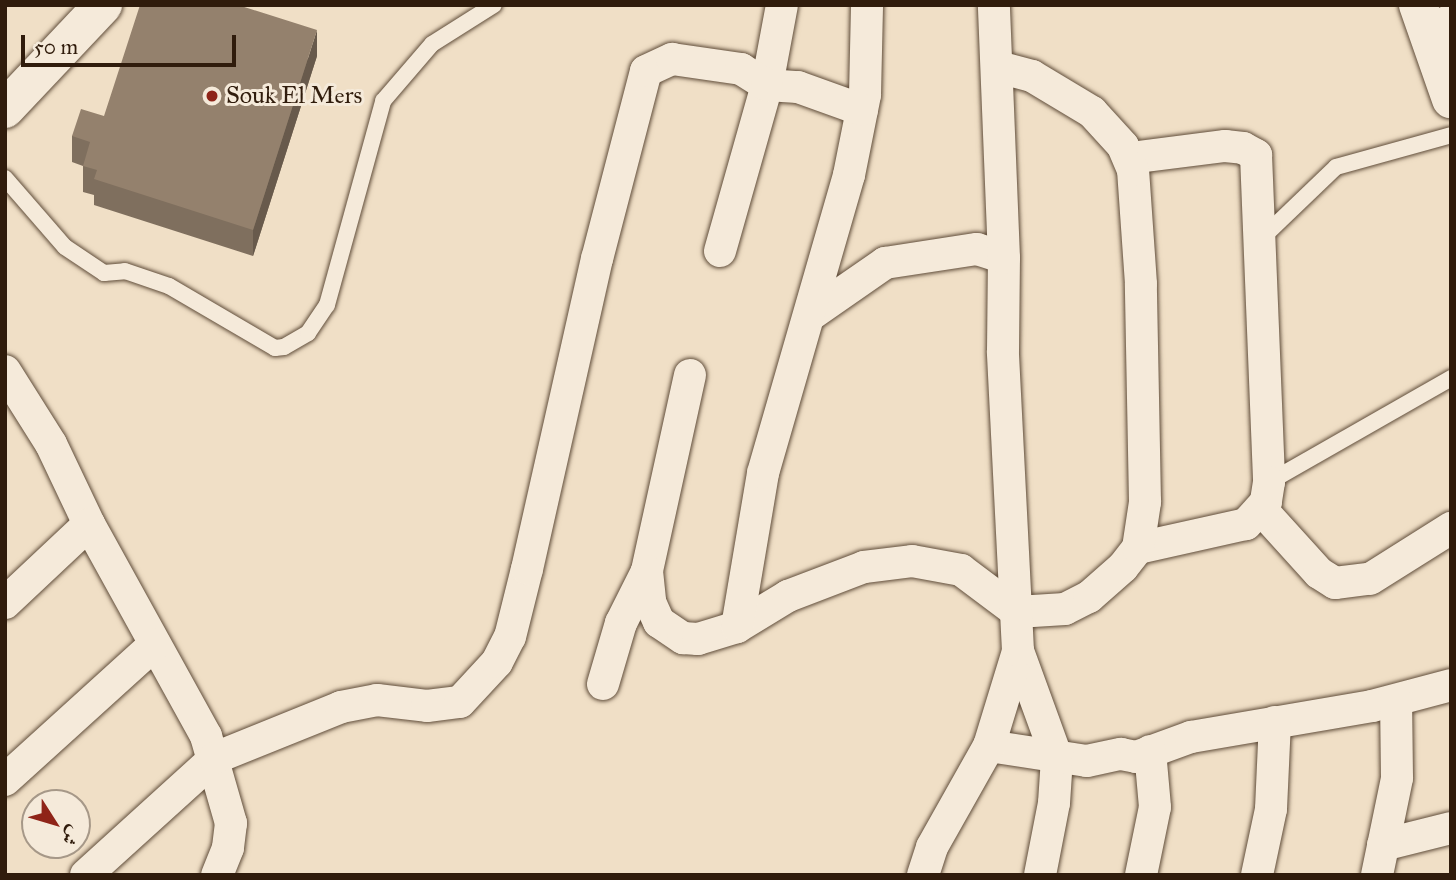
<!DOCTYPE html>
<meta charset="utf-8">
<style>
body{margin:0}
#map{position:relative;width:1456px;height:880px;overflow:hidden;background:#f0dfc6;font-family:"IM FELL Great Primer",Amiri,serif}
div>[style]{position:absolute}
.roads{filter:drop-shadow(0 0 2px #604d3a) drop-shadow(0 0 2px #604d3a)}
.service>*{height:16px;margin:-8px;padding:0 8px;transform-origin:8px;border-radius:8px;background:#f5eada}
.minor>*{height:32px;margin:-16px;padding:0 16px;transform-origin:16px;border-radius:16px;background:#f5eada}
.tertiary>*{height:38px;margin:-19px;padding:0 19px;transform-origin:19px;border-radius:19px;background:#f5eada}
.wall>*{inset:0;background:#7f6f5e}
.shaded-wall>*{inset:0;background:#685a4c}
.building>*{inset:0;background:#94816d}
.dots>*{width:19px;height:19px;translate:-50% -50%;box-sizing:border-box;border:4px solid #f5eada;border-radius:50%}
span{translate:-50% -50%;white-space:nowrap;text-align:center;line-height:1.15;-webkit-text-stroke:6px #f5eada;paint-order:stroke}
.poi-label{font-size:24px;color:#301c0c}
.left{translate:0 -50%;text-align:left}
.frame{position:absolute;inset:0;border:7px solid #301c0c;pointer-events:none}
.north{position:absolute;left:21px;top:789px;width:70px;height:70px;box-sizing:border-box;background:#f5eada;border:2px solid #a69888;border-radius:50%;rotate:127deg;font-size:19px;font-weight:700;line-height:28px;text-align:center;color:#301c0c}
.north::after{content:'';display:block;margin:auto;width:24px;height:32px;background:#8f2418;clip-path:polygon(50% 0,100% 100%,50% 72%,0 100%)}
.scale{position:absolute;left:21px;top:35px;width:215px;height:32px;box-sizing:border-box;border:4px solid #301c0c;border-top:0;padding-left:9px;font-size:21px;line-height:24px;white-space:nowrap;color:#301c0c;-webkit-text-stroke:5px #f5eada;paint-order:stroke}
</style>
<div id="map">
<div class="roads">
<div class="service">
<div style="left:5px;top:178px;width:91px;rotate:49deg"></div>
<div style="left:65px;top:247px;width:47px;rotate:33.7deg"></div>
<div style="left:104px;top:273px;width:21px;rotate:-5deg"></div>
<div style="left:125px;top:271px;width:46px;rotate:18.8deg"></div>
<div style="left:169px;top:286px;width:123px;rotate:30.3deg"></div>
<div style="left:275px;top:348px;width:9px;rotate:-6deg"></div>
<div style="left:284px;top:347px;width:28px;rotate:-30deg"></div>
<div style="left:308px;top:333px;width:34px;rotate:-56deg"></div>
<div style="left:327px;top:305px;width:212px;rotate:-74.6deg"></div>
<div style="left:383px;top:101px;width:75px;rotate:-49.3deg"></div>
<div style="left:432px;top:44px;width:73px;rotate:-32.2deg"></div>
<div style="left:1260px;top:240px;width:105px;rotate:-43.8deg"></div>
<div style="left:1336px;top:167px;width:119px;rotate:-15.5deg"></div>
<div style="left:1269px;top:482px;width:210px;rotate:-29.7deg"></div>
</div>
<div class="minor">
<div style="left:1428px;top:31px;width:25px;rotate:-26deg"></div>
<div style="left:1130px;top:158px;width:96px;rotate:-7.2deg"></div>
<div style="left:1225px;top:146px;width:18px;rotate:6deg"></div>
<div style="left:1243px;top:148px;width:15px;rotate:28deg"></div>
<div style="left:1256px;top:155px;width:327px;rotate:87.7deg"></div>
<div style="left:1269px;top:482px;width:20px;rotate:99deg"></div>
<div style="left:1266px;top:502px;width:30px;rotate:132deg"></div>
<div style="left:1246px;top:524px;width:111px;rotate:167.5deg"></div>
<div style="left:720px;top:251px;width:173px;rotate:-74.2deg"></div>
<div style="left:767px;top:85px;width:81px;rotate:-79.4deg"></div>
<div style="left:813px;top:313px;width:88px;rotate:-34.8deg"></div>
<div style="left:885px;top:263px;width:93px;rotate:-8.7deg"></div>
<div style="left:977px;top:249px;width:28px;rotate:18deg"></div>
<div style="left:5px;top:371px;width:86px;rotate:57.8deg"></div>
<div style="left:51px;top:444px;width:89px;rotate:64.6deg"></div>
<div style="left:89px;top:524px;width:242px;rotate:61.1deg"></div>
<div style="left:206px;top:736px;width:91px;rotate:74deg"></div>
<div style="left:231px;top:823px;width:25px;rotate:97deg"></div>
<div style="left:228px;top:848px;width:29px;rotate:112deg"></div>
<div style="left:690px;top:375px;width:201px;rotate:102.4deg"></div>
<div style="left:647px;top:571px;width:31px;rotate:84deg"></div>
<div style="left:650px;top:602px;width:22px;rotate:66deg"></div>
<div style="left:659px;top:622px;width:29px;rotate:34deg"></div>
<div style="left:683px;top:638px;width:15px;rotate:4deg"></div>
<div style="left:698px;top:639px;width:41px;rotate:-17.1deg"></div>
<div style="left:737px;top:627px;width:60px;rotate:-31.3deg"></div>
<div style="left:788px;top:596px;width:81px;rotate:-20.9deg"></div>
<div style="left:864px;top:567px;width:48px;rotate:-7.1deg"></div>
<div style="left:912px;top:561px;width:50px;rotate:10.4deg"></div>
<div style="left:961px;top:570px;width:70px;rotate:36.9deg"></div>
<div style="left:1017px;top:612px;width:48px;rotate:-3.6deg"></div>
<div style="left:1065px;top:609px;width:27px;rotate:-27deg"></div>
<div style="left:1089px;top:597px;width:45px;rotate:-41.4deg"></div>
<div style="left:1123px;top:567px;width:24px;rotate:-52deg"></div>
<div style="left:1138px;top:548px;width:47px;rotate:-81.3deg"></div>
<div style="left:1145px;top:502px;width:218px;rotate:-91.1deg"></div>
<div style="left:1141px;top:284px;width:114px;rotate:-94deg"></div>
<div style="left:1133px;top:170px;width:26px;rotate:-113deg"></div>
<div style="left:1123px;top:146px;width:46px;rotate:-132.4deg"></div>
<div style="left:1092px;top:112px;width:70px;rotate:-149deg"></div>
<div style="left:1032px;top:76px;width:35px;rotate:-165deg"></div>
<div style="left:1261px;top:509px;width:86px;rotate:47.8deg"></div>
<div style="left:1319px;top:573px;width:19px;rotate:32deg"></div>
<div style="left:1335px;top:583px;width:35px;rotate:-7deg"></div>
<div style="left:1370px;top:579px;width:96px;rotate:-32.2deg"></div>
<div style="left:5px;top:603px;width:115px;rotate:-43.2deg"></div>
<div style="left:737px;top:627px;width:156px;rotate:-80.4deg"></div>
<div style="left:763px;top:473px;width:310px;rotate:-73.9deg"></div>
<div style="left:849px;top:175px;width:82px;rotate:-78.7deg"></div>
<div style="left:865px;top:95px;width:90px;rotate:-88.7deg"></div>
<div style="left:1018px;top:651px;width:114px;rotate:70deg"></div>
<div style="left:1057px;top:758px;width:45px;rotate:93.8deg"></div>
<div style="left:1054px;top:803px;width:73px;rotate:101deg"></div>
<div style="left:603px;top:684px;width:64px;rotate:-73.6deg"></div>
<div style="left:621px;top:623px;width:58px;rotate:-63.4deg"></div>
<div style="left:989px;top:746px;width:99px;rotate:8.7deg"></div>
<div style="left:1087px;top:761px;width:35px;rotate:-12deg"></div>
<div style="left:1121px;top:754px;width:15px;rotate:11deg"></div>
<div style="left:1136px;top:757px;width:59px;rotate:-20deg"></div>
<div style="left:1191px;top:737px;width:184px;rotate:-9.7deg"></div>
<div style="left:1372px;top:706px;width:82px;rotate:-14.9deg"></div>
<div style="left:5px;top:780px;width:202px;rotate:-42.2deg"></div>
<div style="left:1383px;top:845px;width:70px;rotate:-14deg"></div>
<div style="left:86px;top:875px;width:174px;rotate:-42.2deg"></div>
<div style="left:215px;top:758px;width:136px;rotate:-22deg"></div>
<div style="left:341px;top:707px;width:37px;rotate:-11deg"></div>
<div style="left:377px;top:700px;width:50px;rotate:6.8deg"></div>
<div style="left:427px;top:706px;width:33px;rotate:-7deg"></div>
<div style="left:460px;top:702px;width:54px;rotate:-47.2deg"></div>
<div style="left:497px;top:662px;width:28px;rotate:-63deg"></div>
<div style="left:510px;top:637px;width:70px;rotate:-76deg"></div>
<div style="left:527px;top:569px;width:318px;rotate:-77.3deg"></div>
<div style="left:597px;top:259px;width:194px;rotate:-75.4deg"></div>
<div style="left:646px;top:71px;width:29px;rotate:-25deg"></div>
<div style="left:672px;top:59px;width:70px;rotate:8.2deg"></div>
<div style="left:741px;top:69px;width:31px;rotate:32deg"></div>
<div style="left:767px;top:85px;width:31px;rotate:4deg"></div>
<div style="left:798px;top:87px;width:68px;rotate:19.8deg"></div>
<div style="left:923px;top:875px;width:29px;rotate:-72deg"></div>
<div style="left:932px;top:847px;width:116px;rotate:-60.6deg"></div>
<div style="left:989px;top:746px;width:99px;rotate:-73deg"></div>
<div style="left:1018px;top:651px;width:300px;rotate:-92.9deg"></div>
<div style="left:1003px;top:351px;width:93px;rotate:-89.4deg"></div>
<div style="left:1004px;top:258px;width:253px;rotate:-92.3deg"></div>
<div style="left:1141px;top:875px;width:69px;rotate:-78.4deg"></div>
<div style="left:1155px;top:807px;width:56px;rotate:-95.1deg"></div>
<div style="left:1257px;top:875px;width:67px;rotate:-78deg"></div>
<div style="left:1271px;top:809px;width:87px;rotate:-87.4deg"></div>
<div style="left:1377px;top:875px;width:99px;rotate:-78.3deg"></div>
<div style="left:1397px;top:778px;width:77px;rotate:-90.7deg"></div>
</div>
<div class="tertiary">
<div style="left:1418px;top:5px;width:100px;rotate:70.7deg"></div>
<div style="left:5px;top:109px;width:143px;rotate:-46.7deg"></div>
</div>
</div>
<div class="wall">
<div style="clip-path:polygon(317px 56px,253px 256px,94px 205px,94px 195px,83px 192px,83px 166px,72px 162px,72px 136px)"></div>
</div>
<div class="shaded-wall">
<div style="clip-path:polygon(317px 30px,317px 56px,253px 256px,253px 230px)"></div>
</div>
<div class="building">
<div style="clip-path:polygon(140px 5px,238px 5px,317px 30px,253px 230px,94px 179px,97px 170px,83px 166px,90px 142px,72px 136px,81px 109px,104px 116px)"></div>
</div>
<div class="dots">
<div style="left:212px;top:96px;background:#8f2418"></div>
</div>
<div class="poi-label">
<span class="left" style="left:226px;top:96px">Souk El Mers</span>
</div>
<div class="frame"></div>
<div class="north">ش</div>
<div class="scale">50 m</div>
</div>
